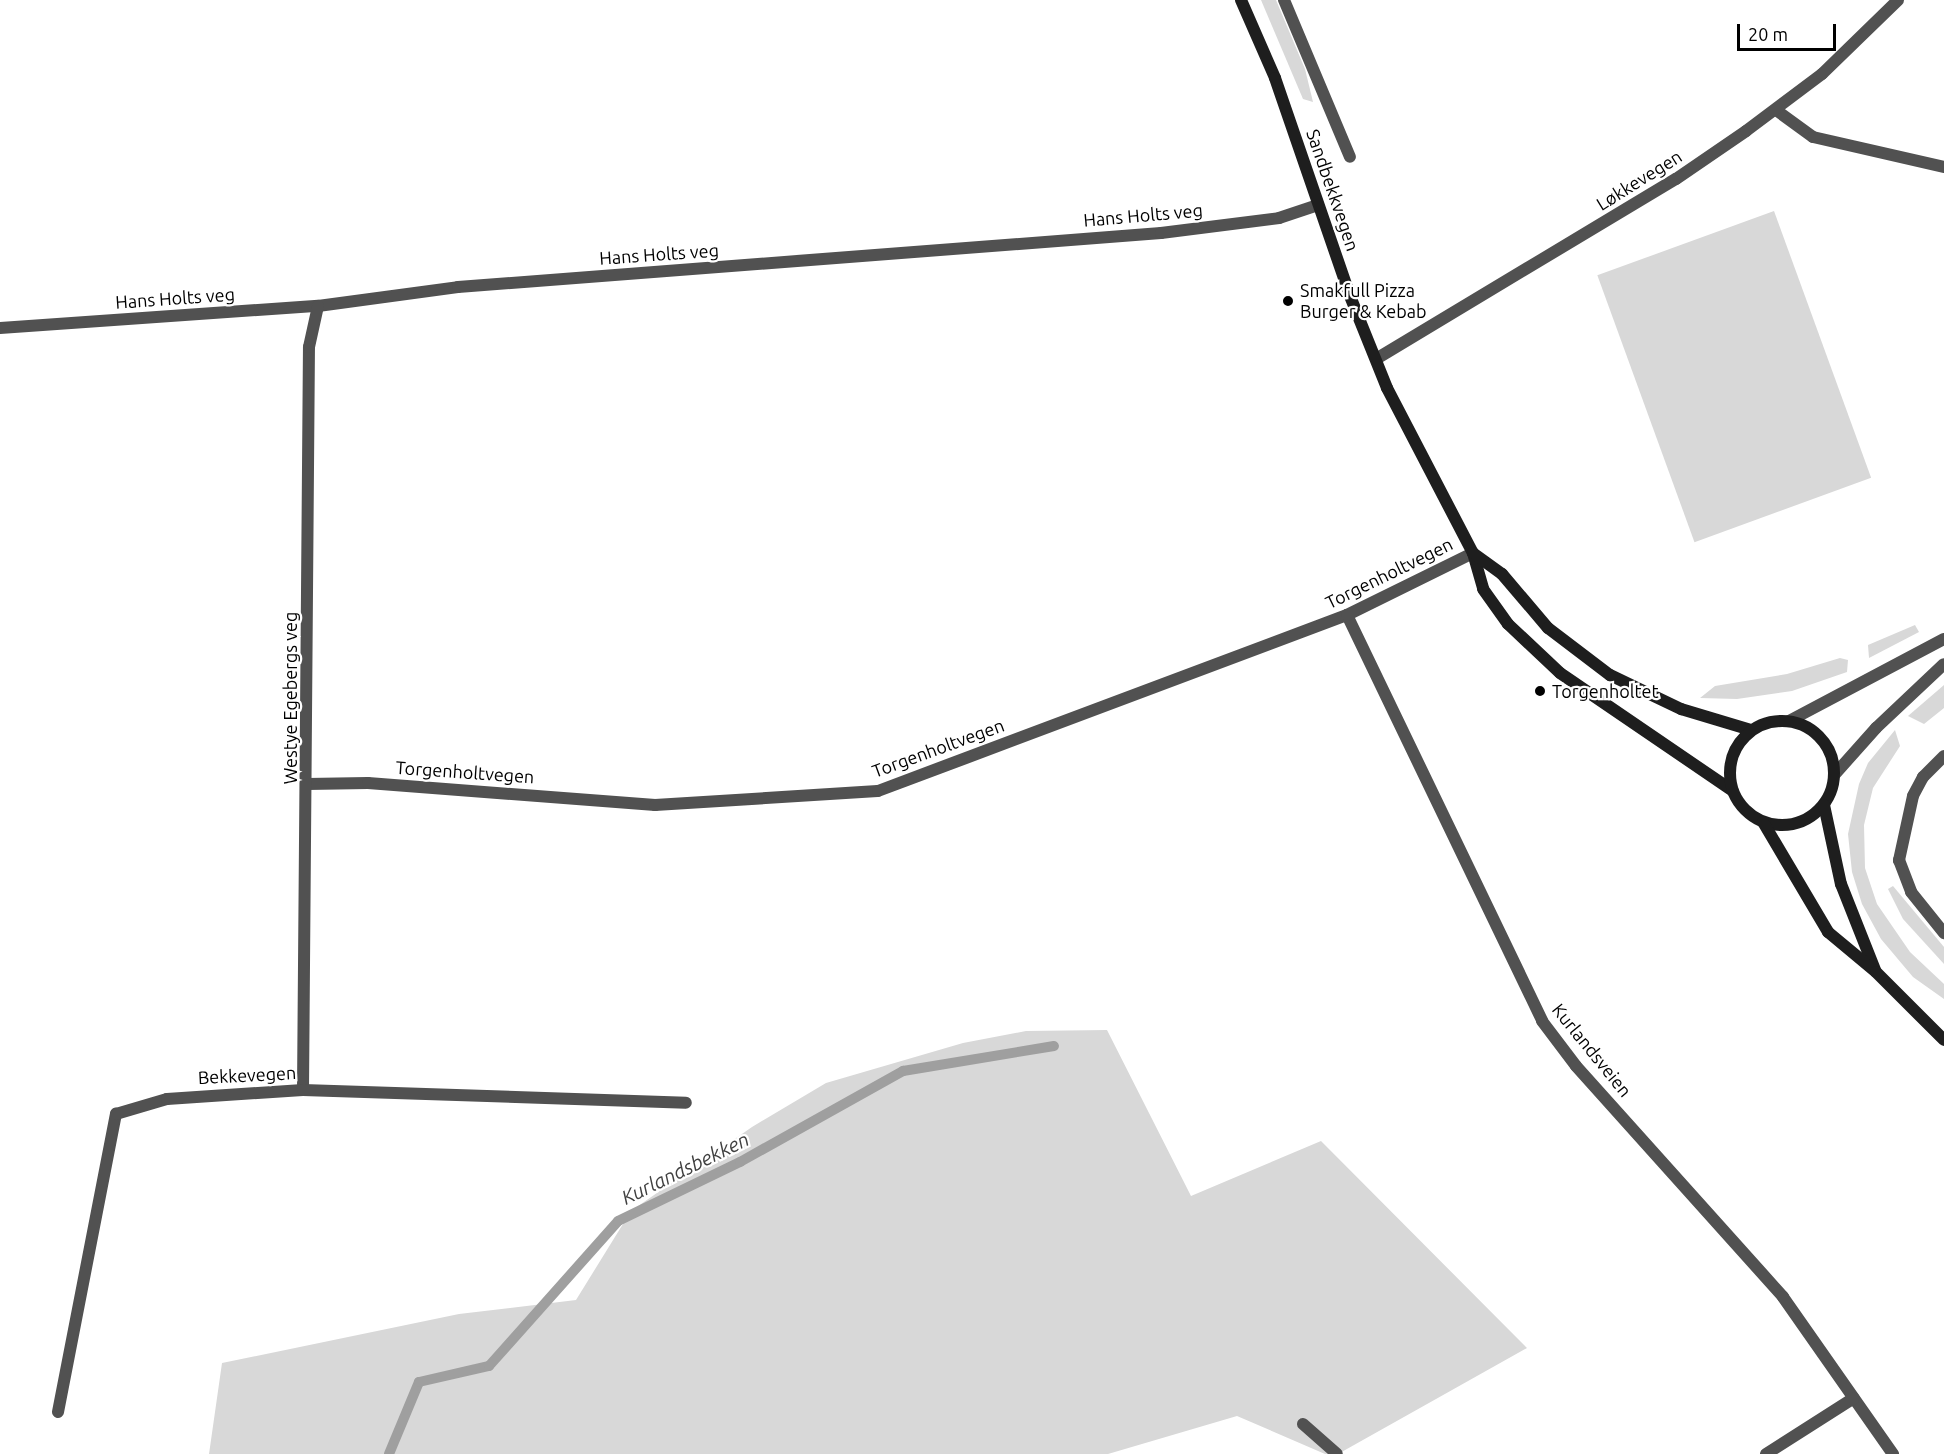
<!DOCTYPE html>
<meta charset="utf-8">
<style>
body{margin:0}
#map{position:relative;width:1944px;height:1454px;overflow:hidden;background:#fff;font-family:Ubuntu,sans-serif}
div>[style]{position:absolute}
.green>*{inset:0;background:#d8d8d8;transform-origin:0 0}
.stream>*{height:10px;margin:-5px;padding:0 5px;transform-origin:5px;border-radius:5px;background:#9f9f9f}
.service>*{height:12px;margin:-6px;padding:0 6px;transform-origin:6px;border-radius:6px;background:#515151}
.minor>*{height:12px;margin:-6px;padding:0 6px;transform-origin:6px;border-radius:6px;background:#515151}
.tertiary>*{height:12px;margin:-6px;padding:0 6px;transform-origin:6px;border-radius:6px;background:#515151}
.secondary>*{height:12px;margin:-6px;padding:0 6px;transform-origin:6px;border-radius:6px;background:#1e1e1e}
.secondary>.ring{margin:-6px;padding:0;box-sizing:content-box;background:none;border:12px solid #1e1e1e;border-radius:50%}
.dots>*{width:16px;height:16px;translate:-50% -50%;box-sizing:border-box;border:3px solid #fff;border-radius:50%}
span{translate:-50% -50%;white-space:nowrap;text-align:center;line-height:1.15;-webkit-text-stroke:4.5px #fff;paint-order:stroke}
.street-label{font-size:18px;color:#000}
.poi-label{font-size:18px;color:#000}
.left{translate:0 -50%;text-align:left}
.water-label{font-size:20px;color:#404040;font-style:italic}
.scale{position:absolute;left:1737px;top:24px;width:99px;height:27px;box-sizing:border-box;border:3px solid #000;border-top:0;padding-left:8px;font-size:18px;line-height:21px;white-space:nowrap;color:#000;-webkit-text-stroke:4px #fff;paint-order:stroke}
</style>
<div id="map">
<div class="green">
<div style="clip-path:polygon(1261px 0,1276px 0,1305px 69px,1313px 102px,1303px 99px)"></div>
<div style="left:1774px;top:211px;width:284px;height:188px;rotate:70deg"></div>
<div style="clip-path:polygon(1915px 625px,1919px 632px,1869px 658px,1868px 645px)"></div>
<div style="clip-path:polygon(1840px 658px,1848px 660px,1847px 672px,1792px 691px,1737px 699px,1700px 698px,1715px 686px,1787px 674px)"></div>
<div style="clip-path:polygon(1944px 685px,1944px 708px,1924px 724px,1908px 716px)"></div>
<div style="clip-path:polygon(1895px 730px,1900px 746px,1873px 788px,1864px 825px,1865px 868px,1877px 904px,1910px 952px,1944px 984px,1944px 999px,1913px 977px,1881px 939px,1862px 904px,1852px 872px,1848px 834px,1859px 784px,1868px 763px)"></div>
<div style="clip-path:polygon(1893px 886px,1944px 947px,1944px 964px,1903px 919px,1888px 889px)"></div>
<div style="clip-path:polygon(1107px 1030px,1191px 1196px,1321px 1141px,1527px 1348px,1338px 1454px,1325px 1454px,1237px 1416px,1108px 1454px,209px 1454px,222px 1363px,459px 1314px,576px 1300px,631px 1211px,752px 1127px,826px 1083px,963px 1043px,1026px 1031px)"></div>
</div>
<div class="stream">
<div style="left:389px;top:1454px;width:78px;rotate:-67.4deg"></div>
<div style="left:419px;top:1382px;width:72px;rotate:-12.9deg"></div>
<div style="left:489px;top:1366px;width:194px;rotate:-48.3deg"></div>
<div style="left:618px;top:1221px;width:136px;rotate:-25.8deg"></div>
<div style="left:740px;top:1162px;width:187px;rotate:-29.2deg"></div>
<div style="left:903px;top:1071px;width:153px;rotate:-9.4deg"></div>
</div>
<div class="service">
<div style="left:1284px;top:0;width:170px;rotate:67.2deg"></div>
<div style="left:1776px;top:110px;width:46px;rotate:36.1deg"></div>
<div style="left:1813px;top:137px;width:134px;rotate:12.9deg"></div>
<div style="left:1944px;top:756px;width:30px;rotate:135deg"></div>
<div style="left:1923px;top:777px;width:21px;rotate:118deg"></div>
<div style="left:1913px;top:796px;width:66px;rotate:102.3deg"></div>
<div style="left:1899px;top:860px;width:34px;rotate:69deg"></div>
<div style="left:1911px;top:892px;width:53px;rotate:51.2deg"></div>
<div style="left:1303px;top:1424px;width:45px;rotate:41.4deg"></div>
</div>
<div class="minor">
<div style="left:0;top:328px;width:319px;rotate:-4deg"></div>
<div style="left:318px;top:306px;width:141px;rotate:-7.7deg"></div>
<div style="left:458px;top:287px;width:705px;rotate:-4.39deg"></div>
<div style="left:1161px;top:233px;width:119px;rotate:-7.2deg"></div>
<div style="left:1279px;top:218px;width:41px;rotate:-18.4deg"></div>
<div style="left:1376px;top:359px;width:350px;rotate:-31deg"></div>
<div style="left:1676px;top:179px;width:85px;rotate:-34.4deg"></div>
<div style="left:1746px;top:131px;width:95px;rotate:-36.9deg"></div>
<div style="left:1822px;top:74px;width:106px;rotate:-44.2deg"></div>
<div style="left:1347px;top:615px;width:450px;rotate:64.3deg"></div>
<div style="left:1542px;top:1021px;width:56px;rotate:52.9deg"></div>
<div style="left:1576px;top:1066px;width:310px;rotate:48.1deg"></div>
<div style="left:1783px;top:1297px;width:192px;rotate:55deg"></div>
<div style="left:307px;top:784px;width:61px;rotate:-0.9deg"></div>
<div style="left:368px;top:783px;width:288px;rotate:4.4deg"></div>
<div style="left:655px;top:805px;width:223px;rotate:-3.6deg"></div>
<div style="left:878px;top:791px;width:501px;rotate:-20.57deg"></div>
<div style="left:1347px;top:615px;width:140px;rotate:-26.2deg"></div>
<div style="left:303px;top:1090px;width:743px;rotate:-89.54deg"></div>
<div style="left:309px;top:347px;width:42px;rotate:-77.6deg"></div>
<div style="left:58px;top:1412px;width:304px;rotate:-79deg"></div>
<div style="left:116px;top:1114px;width:53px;rotate:-16.4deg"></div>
<div style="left:167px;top:1099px;width:136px;rotate:-3.8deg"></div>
<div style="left:303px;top:1090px;width:383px;rotate:1.9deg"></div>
<div style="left:1766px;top:1454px;width:104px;rotate:-32.5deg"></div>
</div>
<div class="tertiary">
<div style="left:1789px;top:721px;width:175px;rotate:-27.9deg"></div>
<div style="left:1835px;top:774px;width:62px;rotate:-48.3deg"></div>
<div style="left:1876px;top:728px;width:93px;rotate:-43.3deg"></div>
</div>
<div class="secondary">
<div style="left:1241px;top:0;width:85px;rotate:66.4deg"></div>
<div style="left:1275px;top:78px;width:231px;rotate:71deg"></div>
<div style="left:1350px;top:296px;width:99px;rotate:68.1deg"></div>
<div style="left:1387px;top:388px;width:186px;rotate:62.5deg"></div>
<div style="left:1473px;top:553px;width:37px;rotate:74deg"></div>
<div style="left:1483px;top:589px;width:43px;rotate:54.5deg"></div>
<div style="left:1508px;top:624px;width:71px;rotate:43.3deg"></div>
<div style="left:1560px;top:673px;width:209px;rotate:34.3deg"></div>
<div style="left:1473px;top:553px;width:36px;rotate:36deg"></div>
<div style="left:1502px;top:574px;width:71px;rotate:49.6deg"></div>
<div style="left:1548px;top:628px;width:78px;rotate:37.2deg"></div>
<div style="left:1610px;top:675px;width:79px;rotate:25.6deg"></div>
<div style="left:1681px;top:709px;width:73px;rotate:16.7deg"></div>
<div class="ring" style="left:1730px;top:721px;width:92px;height:92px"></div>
<div style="left:1824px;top:805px;width:81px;rotate:77.9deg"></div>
<div style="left:1841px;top:884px;width:92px;rotate:68.4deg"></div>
<div style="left:1763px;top:822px;width:128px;rotate:59.4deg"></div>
<div style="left:1828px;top:932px;width:62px;rotate:39.8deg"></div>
<div style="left:1876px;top:972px;width:96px;rotate:45deg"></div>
</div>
<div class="dots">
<div style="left:1288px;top:301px;background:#000"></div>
<div style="left:1540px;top:691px;background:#000"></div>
</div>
<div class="street-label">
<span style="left:1639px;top:180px;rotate:-32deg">Løkkevegen</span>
<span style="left:1333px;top:190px;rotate:71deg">Sandbekkvegen</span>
<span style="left:1143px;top:215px;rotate:-5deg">Hans Holts veg</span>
<span style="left:659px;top:254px;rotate:-4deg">Hans Holts veg</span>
<span style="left:175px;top:298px;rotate:-4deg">Hans Holts veg</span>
<span style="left:1389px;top:573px;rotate:-26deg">Torgenholtvegen</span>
<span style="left:290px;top:698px;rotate:-90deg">Westye Egebergs veg</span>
<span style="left:938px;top:748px;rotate:-20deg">Torgenholtvegen</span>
<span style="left:465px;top:772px;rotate:4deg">Torgenholtvegen</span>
<span style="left:1592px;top:1050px;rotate:51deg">Kurlandsveien</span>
<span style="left:247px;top:1075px;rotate:-3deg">Bekkevegen</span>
</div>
<div class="poi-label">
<span class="left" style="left:1300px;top:301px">Smakfull Pizza<br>Burger &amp; Kebab</span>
<span class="left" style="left:1552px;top:691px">Torgenholtet</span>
</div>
<div class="water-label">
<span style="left:685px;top:1168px;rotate:-26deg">Kurlandsbekken</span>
</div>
<div class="scale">20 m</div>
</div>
